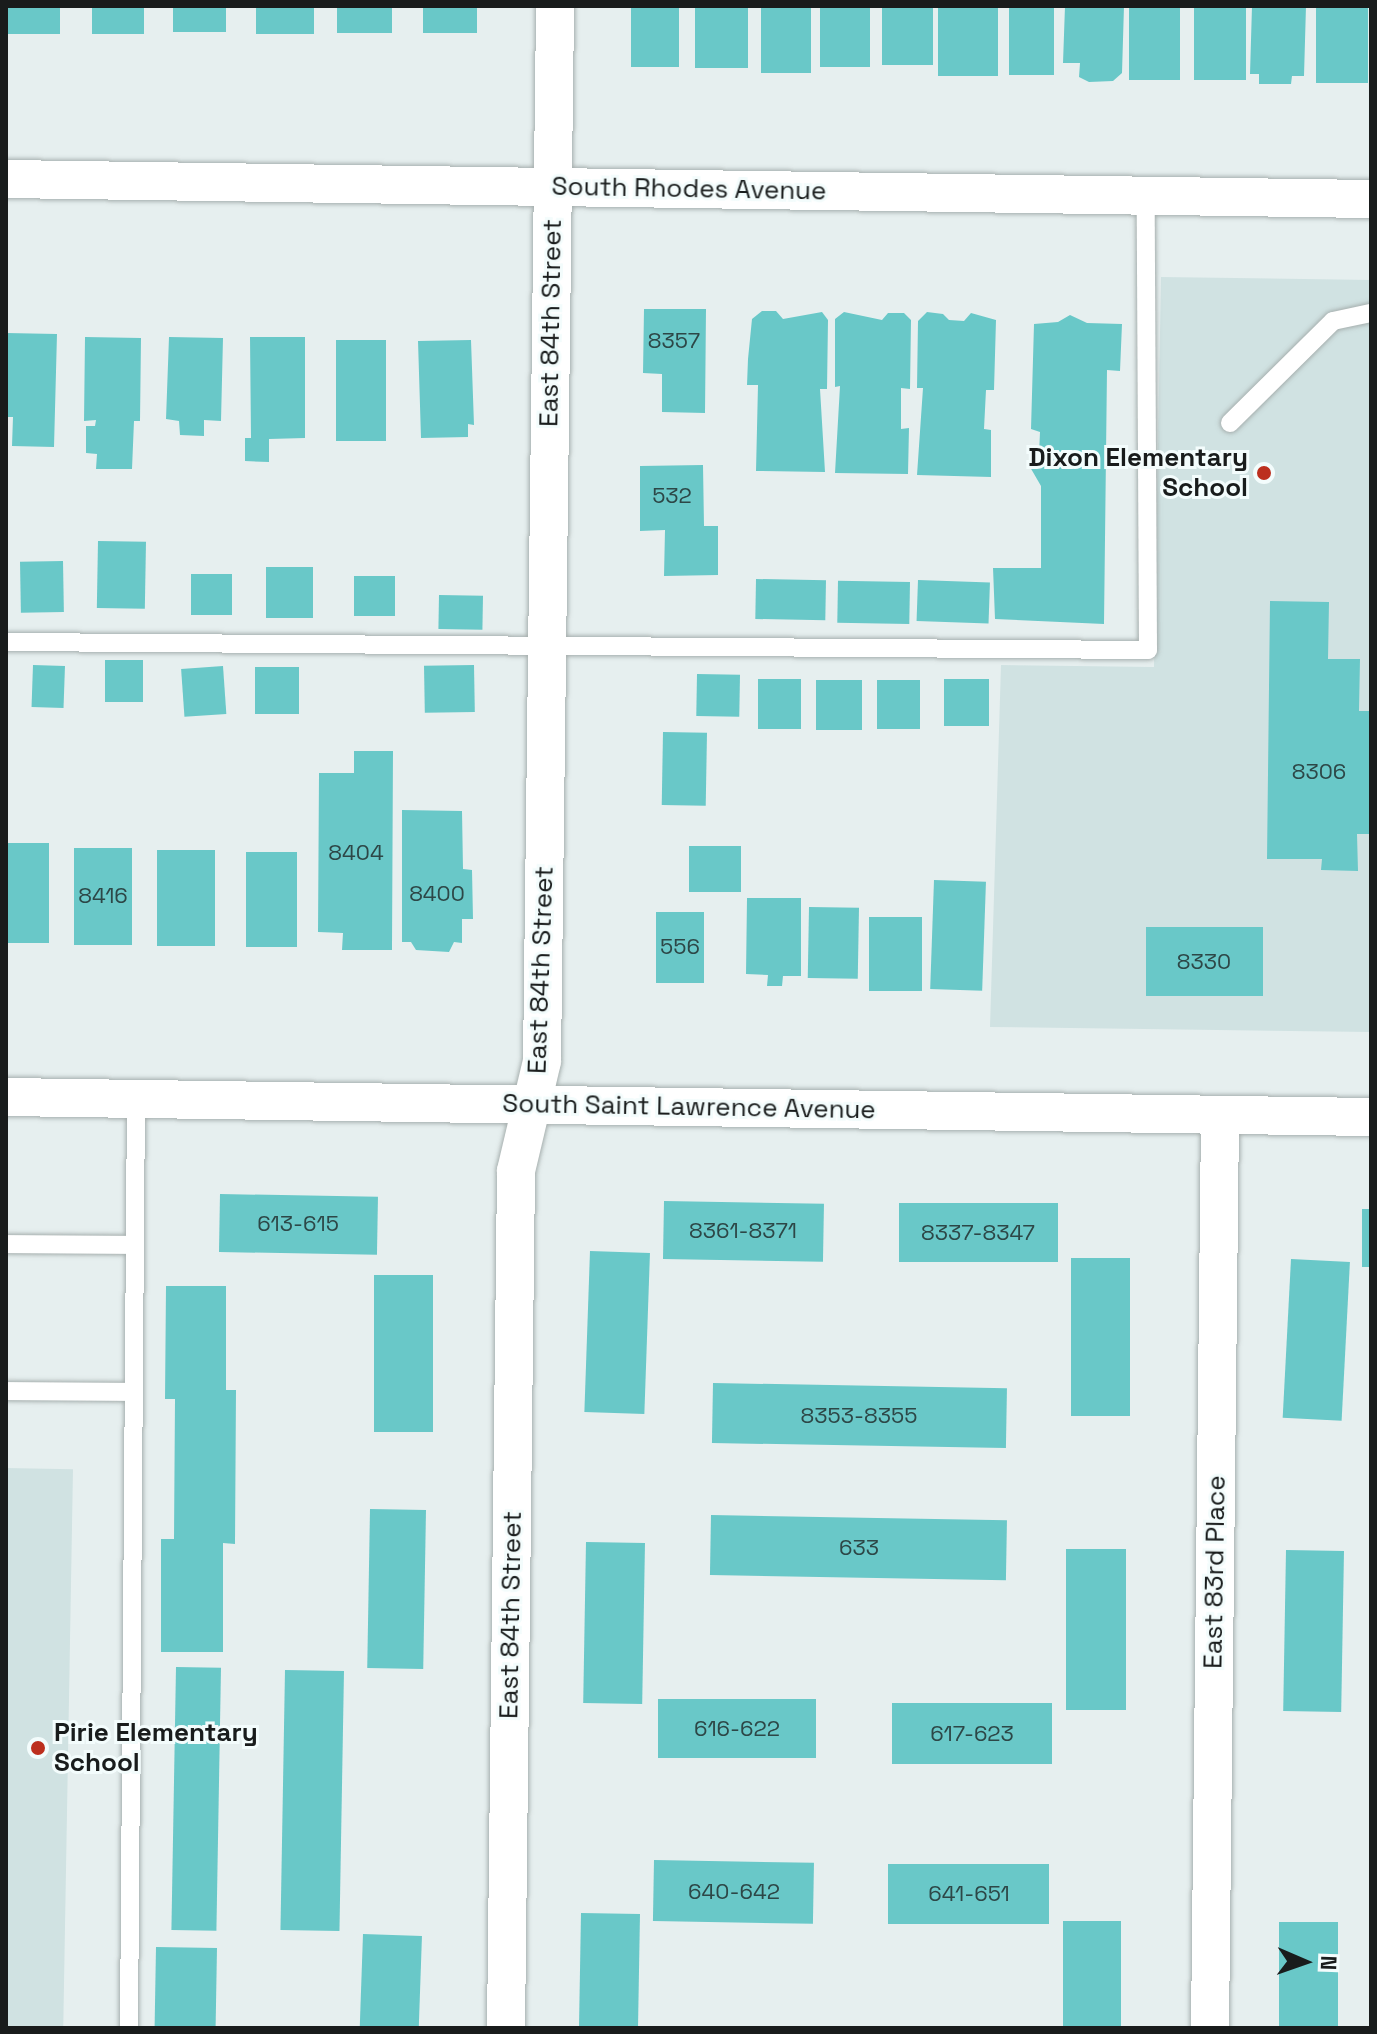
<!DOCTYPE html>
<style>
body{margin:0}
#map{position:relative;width:1377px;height:2034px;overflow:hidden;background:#e6efef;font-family:"Space Grotesk",sans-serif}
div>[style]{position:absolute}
.built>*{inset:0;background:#d0e2e2;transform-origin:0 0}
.building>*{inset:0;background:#69c8c8;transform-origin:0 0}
.roads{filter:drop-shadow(0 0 2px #a6afae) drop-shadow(0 0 2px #a6afae)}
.service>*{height:18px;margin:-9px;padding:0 9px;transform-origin:9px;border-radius:9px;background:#fff}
.minor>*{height:38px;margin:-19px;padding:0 19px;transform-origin:19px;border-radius:19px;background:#fff}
.dots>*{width:22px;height:22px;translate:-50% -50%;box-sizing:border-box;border:4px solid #f3fcfc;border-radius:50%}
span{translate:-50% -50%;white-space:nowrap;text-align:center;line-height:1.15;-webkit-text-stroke:6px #f3fcfc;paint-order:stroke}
.number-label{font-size:22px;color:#2d4747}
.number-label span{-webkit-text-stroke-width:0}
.street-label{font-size:26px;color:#191c1c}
.poi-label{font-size:26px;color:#191c1c;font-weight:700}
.right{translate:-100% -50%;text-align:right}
.left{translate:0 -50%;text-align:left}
.frame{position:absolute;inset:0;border:8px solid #191c1c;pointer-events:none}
.north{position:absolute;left:1265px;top:1922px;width:80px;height:80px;-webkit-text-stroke:6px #f3fcfc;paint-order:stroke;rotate:92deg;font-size:22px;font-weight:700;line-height:32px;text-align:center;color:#191c1c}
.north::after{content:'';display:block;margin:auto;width:28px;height:36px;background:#191c1c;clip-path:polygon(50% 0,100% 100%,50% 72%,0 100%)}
</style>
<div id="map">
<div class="built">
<div style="clip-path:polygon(1161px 277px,1371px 280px,1371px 1032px,990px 1027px,1001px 665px,1154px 667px)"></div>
<div style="left:6px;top:1468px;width:67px;height:560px;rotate:1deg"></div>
</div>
<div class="building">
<div style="left:6px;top:6px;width:54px;height:28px"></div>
<div style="left:92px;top:6px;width:52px;height:28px"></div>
<div style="left:173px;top:6px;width:53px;height:26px"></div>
<div style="left:256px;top:6px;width:58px;height:28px"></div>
<div style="left:337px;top:6px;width:55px;height:27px"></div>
<div style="left:423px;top:6px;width:54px;height:27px"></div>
<div style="left:631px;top:6px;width:48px;height:61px"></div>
<div style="left:695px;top:6px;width:53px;height:62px"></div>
<div style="left:761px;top:6px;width:50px;height:67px"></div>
<div style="left:820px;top:6px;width:50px;height:61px"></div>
<div style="left:882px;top:6px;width:51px;height:59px"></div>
<div style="left:938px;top:6px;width:60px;height:70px"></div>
<div style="left:1009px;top:6px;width:45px;height:69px"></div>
<div style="clip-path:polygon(1065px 6px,1124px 6px,1122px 73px,1113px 81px,1089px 82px,1079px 77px,1080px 63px,1063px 63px)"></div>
<div style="left:1129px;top:6px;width:51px;height:74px"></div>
<div style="left:1194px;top:6px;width:52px;height:74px"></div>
<div style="clip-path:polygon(1252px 6px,1306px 6px,1304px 76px,1292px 76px,1291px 84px,1259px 84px,1259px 74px,1250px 74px)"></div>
<div style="left:1316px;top:6px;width:52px;height:77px"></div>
<div style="clip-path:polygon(644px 309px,706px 309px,705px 413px,662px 412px,662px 374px,643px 373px)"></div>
<div style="clip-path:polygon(762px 311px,776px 311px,783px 319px,822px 312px,828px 320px,827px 389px,820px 389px,825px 472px,756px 471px,758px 385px,747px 385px,748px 359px,752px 319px)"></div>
<div style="clip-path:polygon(844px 312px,882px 320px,888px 313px,904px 313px,911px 320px,910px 389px,901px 388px,901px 429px,909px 428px,908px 474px,835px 473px,840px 386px,835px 387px,835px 319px)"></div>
<div style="clip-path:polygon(927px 312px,943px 314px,949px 320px,964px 321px,971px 313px,996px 320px,994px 390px,986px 390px,984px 429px,991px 430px,991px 477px,917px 475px,923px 388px,917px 388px,918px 321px)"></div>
<div style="clip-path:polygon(1070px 315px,1087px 323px,1122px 324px,1120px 371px,1107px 370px,1104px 624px,995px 619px,993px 568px,1041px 568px,1041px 486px,1030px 467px,1039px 454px,1040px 432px,1031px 429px,1034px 324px,1058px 322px)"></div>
<div style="clip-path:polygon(6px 333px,57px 334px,54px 447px,12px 446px,13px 417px,6px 417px)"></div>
<div style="clip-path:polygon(85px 337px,141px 338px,140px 421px,134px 421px,132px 469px,96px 469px,97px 454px,86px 453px,86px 426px,95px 426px,96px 420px,84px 421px)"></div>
<div style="clip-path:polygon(169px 337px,223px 338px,221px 421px,204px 420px,204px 436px,180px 435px,179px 421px,166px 419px)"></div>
<div style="clip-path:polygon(250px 337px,305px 337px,305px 438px,269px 439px,269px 462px,245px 461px,245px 438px,251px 438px)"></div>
<div style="left:336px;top:340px;width:50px;height:101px"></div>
<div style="clip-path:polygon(471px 340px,474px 425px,468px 424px,468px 437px,421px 438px,418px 341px)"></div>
<div style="clip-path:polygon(703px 465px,704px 526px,718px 526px,718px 575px,664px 576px,665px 530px,640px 531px,640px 466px)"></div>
<div style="left:98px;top:541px;width:48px;height:67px;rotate:1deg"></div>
<div style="left:63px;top:561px;width:51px;height:43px;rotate:89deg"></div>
<div style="left:313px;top:567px;width:51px;height:47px;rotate:90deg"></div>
<div style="left:232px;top:574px;width:41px;height:41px;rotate:90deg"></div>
<div style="left:354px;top:576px;width:41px;height:40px"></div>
<div style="left:756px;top:579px;width:70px;height:40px;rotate:1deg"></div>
<div style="left:918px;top:580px;width:72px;height:41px;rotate:2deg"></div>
<div style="left:910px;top:582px;width:42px;height:72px;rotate:91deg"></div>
<div style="left:439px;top:595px;width:44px;height:34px;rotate:1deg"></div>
<div style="clip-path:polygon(1270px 601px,1329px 602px,1328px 659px,1360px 659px,1359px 711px,1371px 711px,1371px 834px,1357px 834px,1358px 871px,1321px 870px,1322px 859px,1267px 859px)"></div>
<div style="left:105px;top:660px;width:38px;height:42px"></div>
<div style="left:33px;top:665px;width:32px;height:42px;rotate:2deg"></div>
<div style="left:474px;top:665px;width:47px;height:50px;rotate:89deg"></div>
<div style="left:223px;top:666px;width:48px;height:42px;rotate:86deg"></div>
<div style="left:255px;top:667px;width:44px;height:47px"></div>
<div style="left:697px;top:674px;width:43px;height:42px;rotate:1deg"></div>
<div style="left:801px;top:679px;width:50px;height:43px;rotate:90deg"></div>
<div style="left:989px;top:679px;width:47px;height:45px;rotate:90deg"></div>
<div style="left:816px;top:680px;width:46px;height:50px"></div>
<div style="left:920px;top:680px;width:49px;height:43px;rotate:90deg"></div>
<div style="left:663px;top:732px;width:44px;height:73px;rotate:1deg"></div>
<div style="clip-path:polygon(354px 751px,393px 751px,392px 950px,342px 950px,343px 933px,318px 932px,319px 773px,354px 773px)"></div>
<div style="clip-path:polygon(402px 810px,462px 811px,463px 869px,472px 870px,473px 919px,462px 919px,462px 943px,454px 942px,449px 952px,416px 950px,411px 942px,402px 942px)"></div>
<div style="left:49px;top:843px;width:100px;height:43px;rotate:90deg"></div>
<div style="left:689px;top:846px;width:52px;height:46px"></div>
<div style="left:74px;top:848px;width:58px;height:97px"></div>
<div style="left:215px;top:850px;width:96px;height:58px;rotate:90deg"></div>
<div style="left:246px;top:852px;width:51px;height:95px"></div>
<div style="left:934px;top:880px;width:52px;height:109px;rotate:2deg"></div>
<div style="clip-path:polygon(747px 898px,801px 898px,801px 976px,783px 976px,782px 986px,767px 986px,768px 975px,746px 974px)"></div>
<div style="left:809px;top:907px;width:50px;height:71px;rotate:1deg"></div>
<div style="left:656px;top:912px;width:48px;height:71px"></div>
<div style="left:869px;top:917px;width:53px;height:74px"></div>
<div style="left:1146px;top:927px;width:117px;height:69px"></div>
<div style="left:220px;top:1194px;width:158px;height:58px;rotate:1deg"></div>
<div style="left:664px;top:1201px;width:160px;height:58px;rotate:1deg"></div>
<div style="left:899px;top:1203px;width:159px;height:59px"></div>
<div style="left:1362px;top:1209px;width:9px;height:58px"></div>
<div style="left:590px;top:1251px;width:60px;height:161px;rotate:2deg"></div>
<div style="left:1071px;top:1258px;width:59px;height:158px"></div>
<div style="left:1291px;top:1259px;width:59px;height:159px;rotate:3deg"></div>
<div style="left:374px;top:1275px;width:59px;height:157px"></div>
<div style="clip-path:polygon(166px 1286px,226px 1286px,226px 1390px,236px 1390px,235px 1544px,223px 1543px,223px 1652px,161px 1652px,161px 1539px,174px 1539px,175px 1399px,165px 1399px)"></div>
<div style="left:713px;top:1383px;width:294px;height:60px;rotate:1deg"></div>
<div style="left:370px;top:1509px;width:56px;height:159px;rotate:1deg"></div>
<div style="left:711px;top:1515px;width:296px;height:60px;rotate:1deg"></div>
<div style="left:586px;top:1542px;width:59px;height:161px;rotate:1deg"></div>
<div style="left:1126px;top:1549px;width:161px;height:60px;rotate:90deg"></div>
<div style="left:1286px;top:1550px;width:58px;height:161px;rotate:1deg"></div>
<div style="left:176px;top:1667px;width:45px;height:263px;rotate:1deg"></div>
<div style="left:285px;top:1670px;width:59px;height:260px;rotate:1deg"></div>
<div style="left:658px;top:1699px;width:158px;height:59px"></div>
<div style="left:892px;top:1703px;width:160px;height:61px"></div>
<div style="left:654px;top:1860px;width:160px;height:61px;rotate:1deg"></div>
<div style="left:888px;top:1864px;width:161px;height:60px"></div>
<div style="left:581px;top:1913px;width:59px;height:115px;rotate:1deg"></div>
<div style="left:1063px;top:1921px;width:58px;height:107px"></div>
<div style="left:1279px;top:1922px;width:59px;height:106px"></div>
<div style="left:363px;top:1934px;width:59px;height:94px;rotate:2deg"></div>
<div style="left:156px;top:1947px;width:61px;height:81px;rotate:1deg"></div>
</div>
<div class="roads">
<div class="service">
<div style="left:1230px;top:423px;width:145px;rotate:-44.7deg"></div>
<div style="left:1333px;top:321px;width:39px;rotate:-12deg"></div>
<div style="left:6px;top:642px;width:1142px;rotate:0.4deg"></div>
<div style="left:1148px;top:650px;width:454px;rotate:-90.3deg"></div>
<div style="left:6px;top:1244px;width:129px;rotate:0.4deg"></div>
<div style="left:6px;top:1391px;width:128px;rotate:0.4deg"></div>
<div style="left:129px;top:2028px;width:929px;rotate:-89.57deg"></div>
</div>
<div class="minor">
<div style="left:6px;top:179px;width:1365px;rotate:0.84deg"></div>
<div style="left:6px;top:1097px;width:1365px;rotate:0.84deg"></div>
<div style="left:506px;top:2028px;width:857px;rotate:-89.33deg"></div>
<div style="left:516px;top:1171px;width:113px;rotate:-76.7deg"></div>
<div style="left:542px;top:1061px;width:1055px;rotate:-89.29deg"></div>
<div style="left:1210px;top:2028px;width:913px;rotate:-89.37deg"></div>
</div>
</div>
<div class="dots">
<div style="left:1264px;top:473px;background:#bc2f1e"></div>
<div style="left:38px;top:1748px;background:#bc2f1e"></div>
</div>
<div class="number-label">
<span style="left:674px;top:341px">8357</span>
<span style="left:672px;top:496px">532</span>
<span style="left:1319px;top:772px">8306</span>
<span style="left:356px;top:853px">8404</span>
<span style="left:437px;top:894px">8400</span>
<span style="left:103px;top:896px">8416</span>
<span style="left:680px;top:947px">556</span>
<span style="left:1204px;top:962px">8330</span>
<span style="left:298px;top:1224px">613-615</span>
<span style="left:743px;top:1231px">8361-8371</span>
<span style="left:978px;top:1233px">8337-8347</span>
<span style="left:859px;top:1416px">8353-8355</span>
<span style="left:859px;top:1548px">633</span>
<span style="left:737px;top:1729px">616-622</span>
<span style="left:972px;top:1734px">617-623</span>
<span style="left:734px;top:1892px">640-642</span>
<span style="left:969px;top:1894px">641-651</span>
</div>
<div class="street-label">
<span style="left:689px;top:189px;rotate:1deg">South Rhodes Avenue</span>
<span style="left:551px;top:323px;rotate:-89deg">East 84th Street</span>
<span style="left:541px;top:970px;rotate:-88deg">East 84th Street</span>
<span style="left:689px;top:1107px;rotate:1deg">South Saint Lawrence Avenue</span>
<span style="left:1215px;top:1572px;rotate:-89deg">East 83rd Place</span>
<span style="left:511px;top:1615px;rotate:-89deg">East 84th Street</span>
</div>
<div class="poi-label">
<span class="right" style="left:1248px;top:473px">Dixon Elementary<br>School</span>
<span class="left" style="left:54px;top:1748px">Pirie Elementary<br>School</span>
</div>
<div class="frame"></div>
<div class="north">N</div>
</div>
